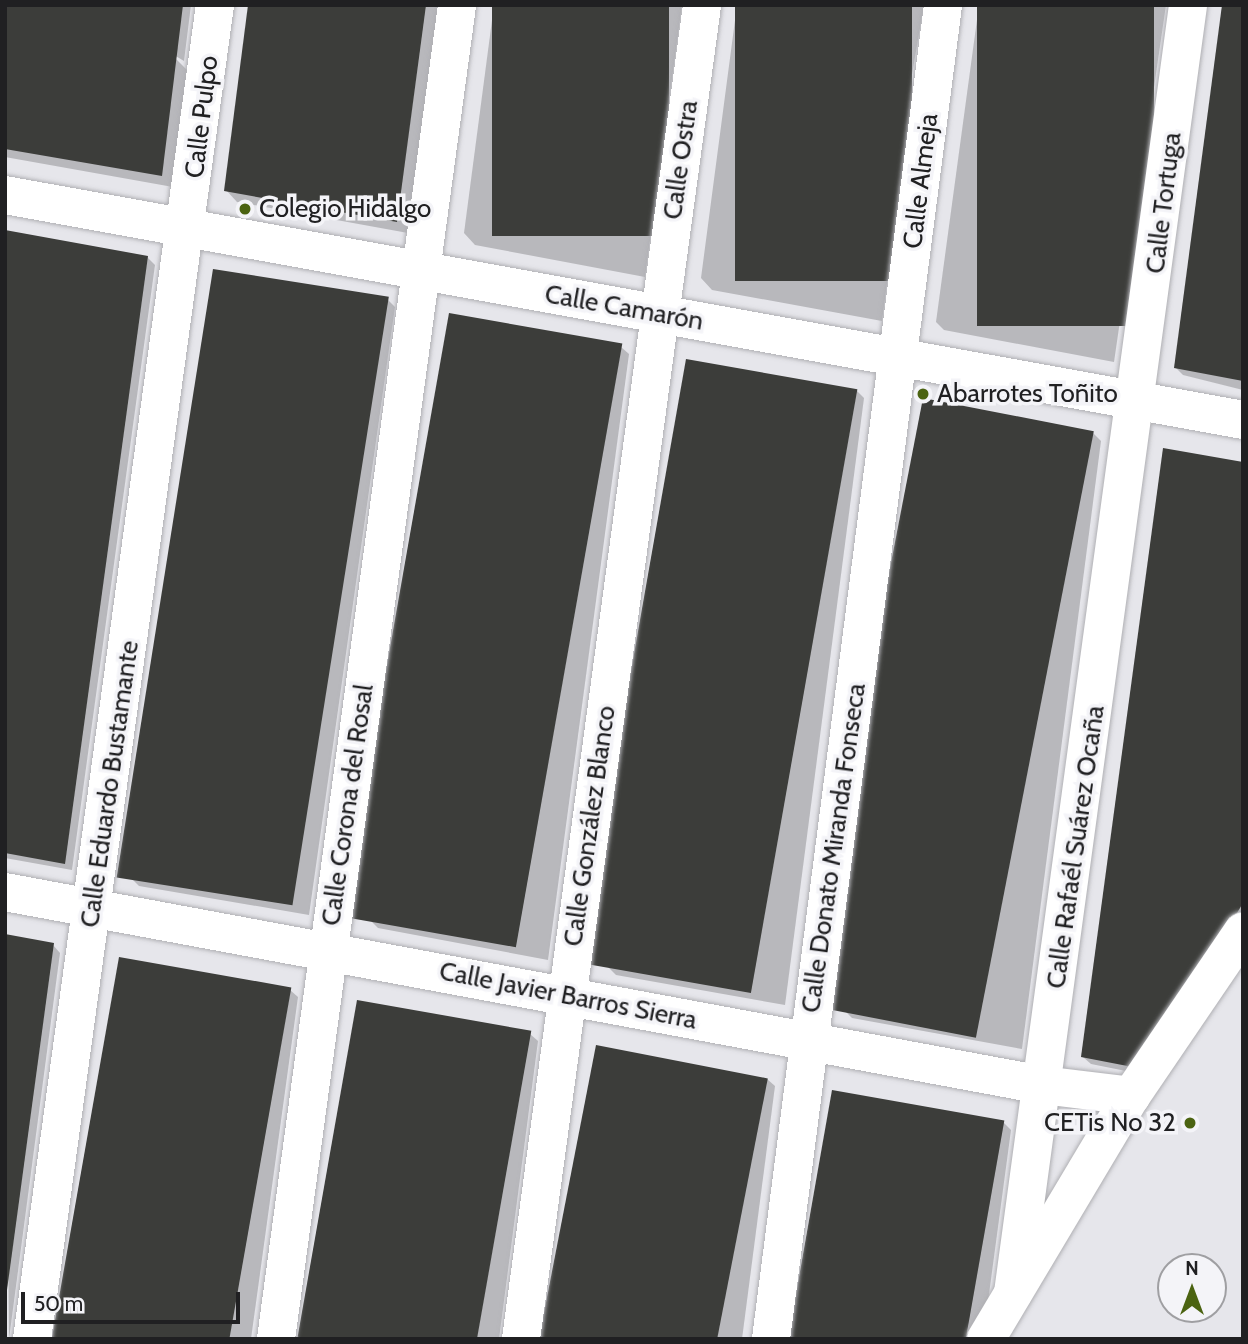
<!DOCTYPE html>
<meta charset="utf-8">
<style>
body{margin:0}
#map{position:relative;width:1248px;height:1344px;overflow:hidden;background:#e6e6eb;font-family:Cabin,sans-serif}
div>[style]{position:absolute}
.shadow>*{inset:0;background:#0003}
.building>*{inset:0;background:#3c3d3a;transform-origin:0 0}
.roads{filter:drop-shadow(0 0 2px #afafb3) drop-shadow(0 0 2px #afafb3)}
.minor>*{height:38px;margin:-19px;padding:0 19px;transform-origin:19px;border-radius:19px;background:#fff}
.dots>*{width:19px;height:19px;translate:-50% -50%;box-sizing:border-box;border:4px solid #f4f4f8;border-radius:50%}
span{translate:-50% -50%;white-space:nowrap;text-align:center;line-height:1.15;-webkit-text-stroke:7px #f4f4f8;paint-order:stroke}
.street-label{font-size:26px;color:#202022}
.poi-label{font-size:26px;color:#202022}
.left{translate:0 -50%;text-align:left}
.right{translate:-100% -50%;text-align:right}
.frame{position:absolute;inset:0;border:7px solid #202022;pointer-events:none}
.north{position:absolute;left:1157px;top:1253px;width:70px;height:70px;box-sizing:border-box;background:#f4f4f8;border:2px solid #9f9fa2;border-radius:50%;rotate:0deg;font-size:19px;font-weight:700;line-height:28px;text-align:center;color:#202022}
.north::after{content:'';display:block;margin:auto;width:24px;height:32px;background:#4b6311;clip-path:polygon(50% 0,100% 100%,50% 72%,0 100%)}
.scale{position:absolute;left:21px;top:1292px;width:219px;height:32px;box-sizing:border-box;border:4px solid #202022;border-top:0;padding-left:9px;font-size:21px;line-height:24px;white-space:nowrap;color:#202022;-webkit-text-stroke:5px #f4f4f8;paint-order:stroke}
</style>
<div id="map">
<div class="shadow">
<div style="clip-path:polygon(7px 5px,191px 5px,184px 61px,169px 52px,187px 70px,173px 187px,5px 157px)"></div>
<div style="clip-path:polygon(250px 5px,438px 5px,408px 233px,237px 202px,226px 190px)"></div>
<div style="clip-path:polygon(494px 5px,682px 5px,645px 277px,475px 245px,464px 233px)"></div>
<div style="clip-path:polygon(737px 5px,924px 5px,890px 202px,897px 208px,882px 321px,712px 290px,701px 278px)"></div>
<div style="clip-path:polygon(979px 5px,1166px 5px,1114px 362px,944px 330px,936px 322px)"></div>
<div style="clip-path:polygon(1243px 5px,1243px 390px,1183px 375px,1176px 368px)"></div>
<div style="clip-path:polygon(5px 232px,147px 257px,155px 265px,72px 870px,5px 858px)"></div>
<div style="clip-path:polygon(388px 300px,395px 307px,309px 915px,139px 886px,131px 878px)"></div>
<div style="clip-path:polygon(621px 347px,629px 354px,548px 960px,378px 928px,370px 920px)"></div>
<div style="clip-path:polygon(856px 390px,864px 398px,785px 1005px,616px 975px,608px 967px)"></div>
<div style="clip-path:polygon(1093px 433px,1101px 441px,1022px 1049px,852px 1018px,844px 1010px)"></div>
<div style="clip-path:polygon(1243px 464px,1243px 923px,1151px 1076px,1091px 1064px,1083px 1057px)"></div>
<div style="clip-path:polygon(5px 936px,53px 945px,60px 953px,9px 1339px)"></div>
<div style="clip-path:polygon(290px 990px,298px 997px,251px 1339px,67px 1339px)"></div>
<div style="clip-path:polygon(530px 1034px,538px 1041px,499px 1339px,314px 1339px)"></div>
<div style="clip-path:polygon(767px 1079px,775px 1086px,742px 1339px,558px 1339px)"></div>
<div style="clip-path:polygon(1003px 1122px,1011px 1130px,983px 1339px,801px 1339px)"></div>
</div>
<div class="building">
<div style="clip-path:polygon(5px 5px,183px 5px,162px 176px,5px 149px)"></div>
<div style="clip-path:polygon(248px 5px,426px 5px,397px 222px,224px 191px)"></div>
<div style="left:492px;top:5px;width:177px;height:231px"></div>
<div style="left:735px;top:5px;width:177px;height:276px"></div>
<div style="left:977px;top:5px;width:177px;height:321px"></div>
<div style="clip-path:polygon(1222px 5px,1243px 5px,1243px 381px,1174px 368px)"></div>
<div style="clip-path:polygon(5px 230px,148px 256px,65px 864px,5px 853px)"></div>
<div style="left:213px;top:269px;width:178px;height:616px;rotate:9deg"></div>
<div style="left:449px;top:313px;width:176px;height:613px;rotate:10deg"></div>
<div style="left:686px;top:359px;width:174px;height:613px;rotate:10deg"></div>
<div style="left:923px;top:398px;width:174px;height:618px;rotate:11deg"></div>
<div style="clip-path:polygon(1163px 448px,1243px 462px,1243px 903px,1143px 1069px,1081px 1057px)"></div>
<div style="clip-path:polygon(5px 934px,54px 943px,7px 1290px,5px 1290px)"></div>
<div style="left:119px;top:957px;width:175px;height:386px;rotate:10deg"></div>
<div style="left:357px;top:1000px;width:177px;height:342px;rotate:10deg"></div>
<div style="left:596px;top:1045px;width:175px;height:297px;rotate:11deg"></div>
<div style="left:832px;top:1090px;width:175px;height:251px;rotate:10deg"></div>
</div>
<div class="roads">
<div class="minor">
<div style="left:5px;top:195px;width:1258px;rotate:10.3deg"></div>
<div style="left:5px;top:892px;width:1055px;rotate:10.54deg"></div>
<div style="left:1042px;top:1085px;width:90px;rotate:7deg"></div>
<div style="left:1013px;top:1293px;width:1300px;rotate:-82.26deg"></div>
<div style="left:32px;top:1339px;width:1346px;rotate:-82.19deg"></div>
<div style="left:276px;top:1339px;width:1346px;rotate:-82.27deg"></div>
<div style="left:521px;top:1339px;width:1346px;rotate:-82.27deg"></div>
<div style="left:771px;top:1339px;width:1345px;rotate:-82.65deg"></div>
<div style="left:986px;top:1339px;width:283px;rotate:-59.2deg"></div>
<div style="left:1131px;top:1096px;width:199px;rotate:-55.8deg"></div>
</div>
</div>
<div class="dots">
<div style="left:245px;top:209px;background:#4b6311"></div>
<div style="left:923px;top:394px;background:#4b6311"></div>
<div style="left:1190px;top:1123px;background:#4b6311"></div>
</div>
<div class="street-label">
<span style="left:202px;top:117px;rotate:-83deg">Calle Pulpo</span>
<span style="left:681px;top:160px;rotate:-82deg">Calle Ostra</span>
<span style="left:921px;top:181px;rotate:-83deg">Calle Almeja</span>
<span style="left:1164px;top:203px;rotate:-83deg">Calle Tortuga</span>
<span style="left:624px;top:308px;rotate:10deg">Calle Camarón</span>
<span style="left:110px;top:784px;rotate:-82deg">Calle Eduardo Bustamante</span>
<span style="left:348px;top:805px;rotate:-82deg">Calle Corona del Rosal</span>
<span style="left:590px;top:826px;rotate:-82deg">Calle González Blanco</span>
<span style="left:1076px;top:847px;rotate:-82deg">Calle Rafaél Suárez Ocaña</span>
<span style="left:834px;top:848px;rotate:-82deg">Calle Donato Miranda Fonseca</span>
<span style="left:568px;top:996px;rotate:11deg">Calle Javier Barros Sierra</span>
</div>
<div class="poi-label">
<span class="left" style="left:259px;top:209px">Colegio Hidalgo</span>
<span class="left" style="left:937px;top:394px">Abarrotes Toñito</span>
<span class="right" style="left:1176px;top:1123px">CETis No 32</span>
</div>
<div class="frame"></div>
<div class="north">N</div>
<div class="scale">50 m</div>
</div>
